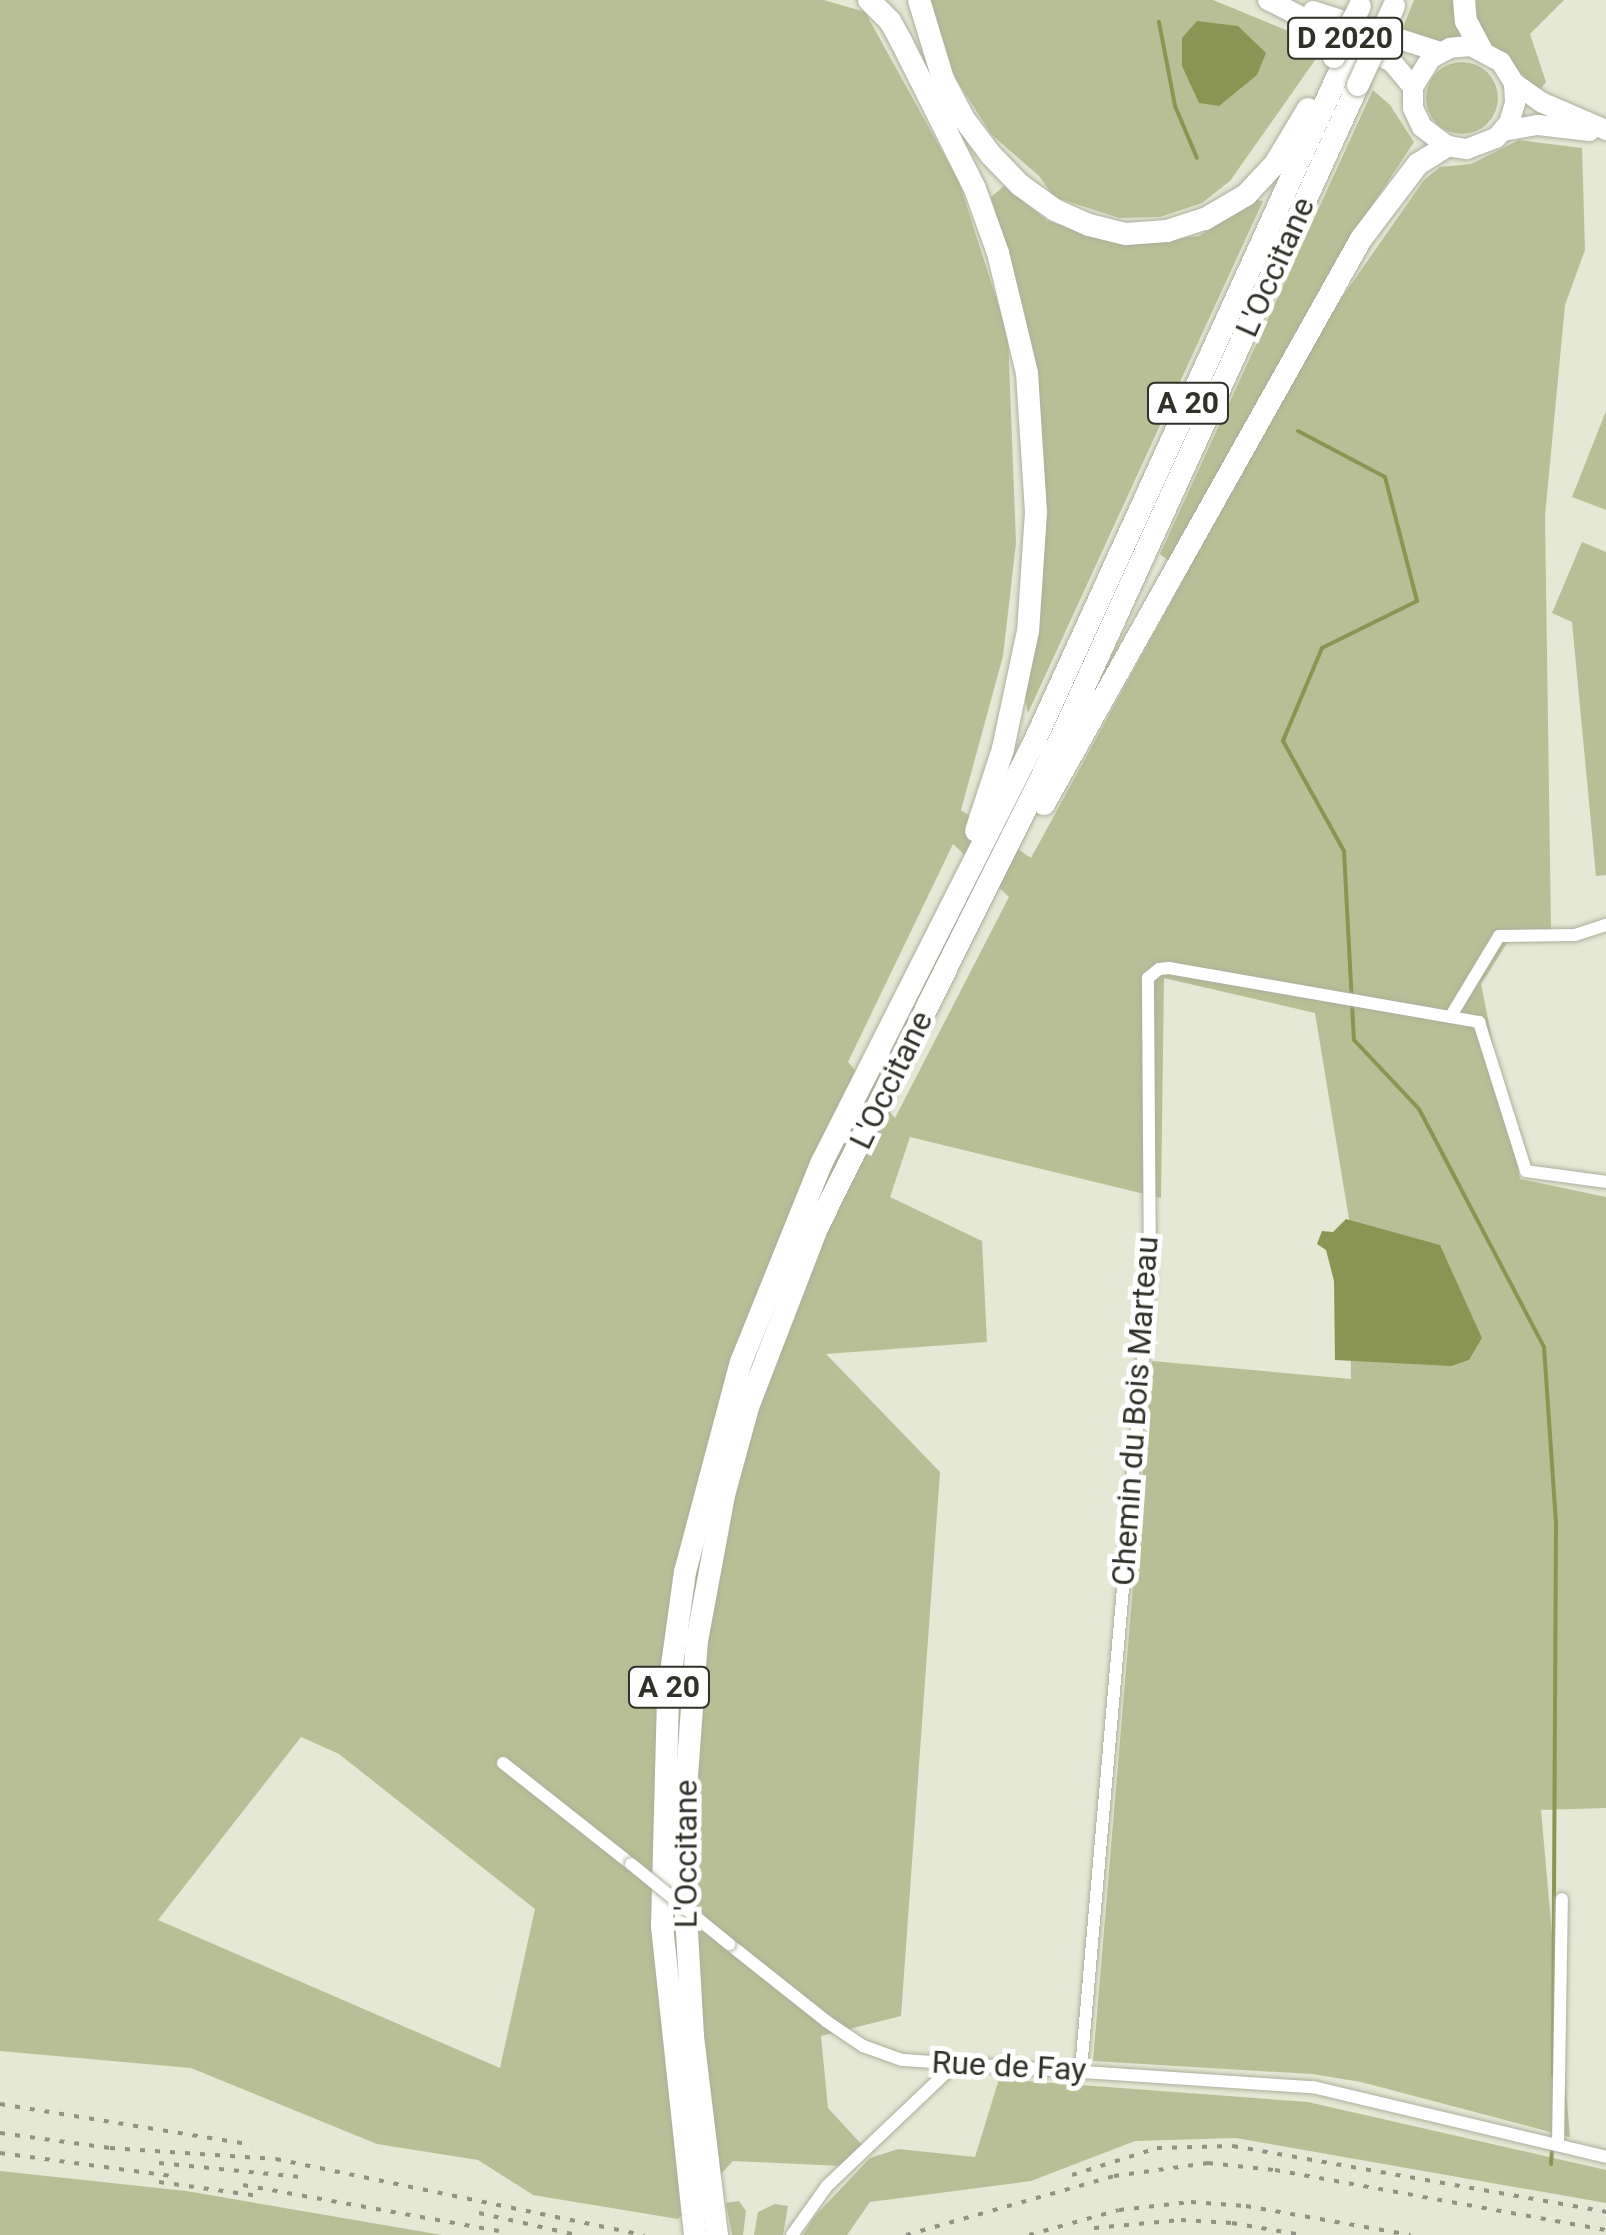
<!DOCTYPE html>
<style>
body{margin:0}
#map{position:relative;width:1606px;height:2235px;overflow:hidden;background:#e4e8d4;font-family:Roboto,sans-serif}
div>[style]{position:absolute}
.green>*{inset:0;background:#b8bf96}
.round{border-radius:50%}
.water>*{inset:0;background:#8b9553}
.stream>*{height:4px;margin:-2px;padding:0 2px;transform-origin:2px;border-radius:2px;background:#8b9553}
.roads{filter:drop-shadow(0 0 2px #abaf9c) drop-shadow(0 0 2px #abaf9c)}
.minor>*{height:12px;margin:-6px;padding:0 6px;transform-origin:6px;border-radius:6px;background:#fff}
.primary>*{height:20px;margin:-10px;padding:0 10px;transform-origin:10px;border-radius:10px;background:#fff}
.motorway>*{height:22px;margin:-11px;padding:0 11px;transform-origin:11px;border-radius:11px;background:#fff}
.rail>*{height:4px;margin-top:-2px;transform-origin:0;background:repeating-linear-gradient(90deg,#909385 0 5px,transparent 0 15px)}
.bridges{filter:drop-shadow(0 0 2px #abaf9c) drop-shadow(0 0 2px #abaf9c)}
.minor-bridge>*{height:12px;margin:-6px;padding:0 6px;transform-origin:6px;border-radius:6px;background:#fff}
.motorway-bridge>*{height:22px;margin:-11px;padding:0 11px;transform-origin:11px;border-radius:11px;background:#fff}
span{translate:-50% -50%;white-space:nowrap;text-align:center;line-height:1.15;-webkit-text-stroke:10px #fff;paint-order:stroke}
.shield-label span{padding:2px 8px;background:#fff;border:2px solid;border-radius:8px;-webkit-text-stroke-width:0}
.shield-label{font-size:30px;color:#30322a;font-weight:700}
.street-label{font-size:32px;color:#30322a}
</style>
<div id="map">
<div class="green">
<div style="clip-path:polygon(evenodd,0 0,824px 0,865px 12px,959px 182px,1008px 335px,1016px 543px,1003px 656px,961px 810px,1031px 858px,1320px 329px,1424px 180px,1440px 167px,1471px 164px,1519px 140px,1582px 148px,1585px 250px,1565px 305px,1545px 516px,1551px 930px,1507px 943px,1481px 984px,1520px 1179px,1606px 1197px,1606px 1808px,1541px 1810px,1570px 2137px,1361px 2082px,1312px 2074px,1093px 2061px,1152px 1361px,1351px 1379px,1349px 1219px,1315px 1013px,1164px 978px,1161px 1198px,910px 1137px,890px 1197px,982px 1241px,987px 1342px,826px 1354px,940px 1472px,901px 2016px,821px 2036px,828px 2108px,863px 2146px,842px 2166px,733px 2161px,678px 2219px,533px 2195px,478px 2160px,377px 2144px,191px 2068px,0 2051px,0 0,953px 844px,1009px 897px,895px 1118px,848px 1062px,953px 844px,0 0,301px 1737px,339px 1754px,535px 1909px,500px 2068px,158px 1920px,301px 1737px)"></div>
<div style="clip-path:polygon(931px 0,1213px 0,1325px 46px,1230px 181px,1202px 203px,1160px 217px,1119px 218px,1054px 197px,1039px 176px,991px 134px,956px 79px,937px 36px)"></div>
<div style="clip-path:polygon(1414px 0,1459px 0,1463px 35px,1431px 44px,1401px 32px)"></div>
<div style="clip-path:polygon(1477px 0,1564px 0,1530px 34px,1546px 82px,1539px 91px,1482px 35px,1474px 8px)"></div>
<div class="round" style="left:1426px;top:62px;width:72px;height:72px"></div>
<div style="clip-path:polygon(1373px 90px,1390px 105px,1414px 142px,1338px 257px,1169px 561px,1160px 554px)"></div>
<div style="clip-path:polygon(1004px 186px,1048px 221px,1118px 244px,1199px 236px,1255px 200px,1263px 201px,1028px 713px,1025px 698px,1039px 427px,1024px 310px,991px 197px)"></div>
<div style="clip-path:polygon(1606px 411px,1606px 510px,1572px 497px)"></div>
<div style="clip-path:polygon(1582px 542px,1606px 552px,1606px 875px,1596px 876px,1572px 622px,1552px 613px)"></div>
<div style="clip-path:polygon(999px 2079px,1308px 2102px,1606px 2170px,1606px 2203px,1236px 2138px,1135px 2141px,1031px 2181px,870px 2202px,847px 2235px,803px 2235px,814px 2217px,870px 2158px,898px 2149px,975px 2157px)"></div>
<div style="clip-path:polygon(0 2171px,186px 2191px,442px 2235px,0 2235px)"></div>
<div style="clip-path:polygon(739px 2201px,746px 2211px,743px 2235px,732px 2235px,726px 2203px)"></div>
<div style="clip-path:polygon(775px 2204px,788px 2206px,783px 2235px,754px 2235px,758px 2212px)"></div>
</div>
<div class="water">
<div style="clip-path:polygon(1197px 21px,1238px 26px,1266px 53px,1257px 75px,1219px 106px,1199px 103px,1182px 66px,1182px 38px)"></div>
<div style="clip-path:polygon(1346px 1219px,1440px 1245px,1482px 1338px,1469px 1360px,1451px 1366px,1335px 1360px,1334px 1281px,1326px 1250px,1317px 1244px,1322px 1231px,1333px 1232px)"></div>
</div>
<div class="stream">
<div style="left:1159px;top:22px;width:86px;rotate:79.2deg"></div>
<div style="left:1175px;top:106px;width:56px;rotate:67.1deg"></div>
<div style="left:1298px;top:431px;width:98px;rotate:27.9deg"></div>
<div style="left:1385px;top:477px;width:128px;rotate:75.5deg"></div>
<div style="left:1417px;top:601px;width:106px;rotate:153.7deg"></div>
<div style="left:1322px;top:648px;width:101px;rotate:112.8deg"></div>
<div style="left:1283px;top:741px;width:126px;rotate:61deg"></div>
<div style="left:1344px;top:851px;width:189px;rotate:87deg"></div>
<div style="left:1354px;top:1040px;width:95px;rotate:46.7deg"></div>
<div style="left:1419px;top:1109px;width:269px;rotate:62.3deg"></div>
<div style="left:1544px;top:1347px;width:178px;rotate:86.1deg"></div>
<div style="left:1556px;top:1525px;width:550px;rotate:90.31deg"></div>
<div style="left:1551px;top:2164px;width:15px;rotate:-86deg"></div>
</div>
<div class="roads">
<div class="minor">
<div style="left:1452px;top:1014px;width:91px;rotate:-58.9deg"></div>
<div style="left:1499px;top:936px;width:76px;rotate:-0.8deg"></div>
<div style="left:1575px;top:935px;width:33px;rotate:-18deg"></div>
<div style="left:503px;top:1763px;width:163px;rotate:38.3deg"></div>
<div style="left:729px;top:1944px;width:124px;rotate:38.4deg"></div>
<div style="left:826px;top:2021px;width:45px;rotate:34deg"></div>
<div style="left:863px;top:2046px;width:41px;rotate:19.7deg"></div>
<div style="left:902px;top:2060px;width:412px;rotate:3.8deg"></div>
<div style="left:1313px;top:2087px;width:301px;rotate:13.4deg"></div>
<div style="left:1081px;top:2069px;width:794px;rotate:-85.01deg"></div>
<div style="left:1150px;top:1278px;width:300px;rotate:-90.4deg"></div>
<div style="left:1148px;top:978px;width:14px;rotate:-39deg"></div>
<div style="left:1159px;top:969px;width:10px;rotate:-6deg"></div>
<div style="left:1169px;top:968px;width:315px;rotate:9.9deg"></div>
<div style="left:1479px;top:1022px;width:156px;rotate:72.5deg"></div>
<div style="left:1526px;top:1171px;width:81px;rotate:7.8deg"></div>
<div style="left:1558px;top:2145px;width:246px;rotate:-89.1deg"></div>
<div style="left:792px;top:2235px;width:60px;rotate:-54.5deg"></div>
<div style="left:827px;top:2186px;width:174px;rotate:-43.6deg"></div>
</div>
<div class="primary">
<div style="left:1268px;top:0;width:139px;rotate:26.6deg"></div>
<div style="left:1392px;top:62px;width:33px;rotate:50deg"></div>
<div style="left:1413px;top:87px;width:21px;rotate:90deg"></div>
<div style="left:1413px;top:108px;width:21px;rotate:65deg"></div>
<div style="left:1422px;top:127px;width:31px;rotate:37deg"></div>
<div style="left:1447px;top:146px;width:20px;rotate:9deg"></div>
<div style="left:1467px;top:149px;width:31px;rotate:-21deg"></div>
<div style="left:1496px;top:138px;width:20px;rotate:-49deg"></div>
<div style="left:1509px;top:123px;width:21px;rotate:-73deg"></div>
<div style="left:1515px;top:103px;width:20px;rotate:-93deg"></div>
<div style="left:1514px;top:83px;width:25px;rotate:-122deg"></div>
<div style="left:1501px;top:62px;width:34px;rotate:-152deg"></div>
<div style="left:1471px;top:46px;width:21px;rotate:175deg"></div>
<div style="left:1450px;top:48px;width:21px;rotate:152deg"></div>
<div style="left:1431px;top:58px;width:34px;rotate:122deg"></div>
<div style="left:1313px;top:11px;width:133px;rotate:17.9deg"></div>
<div style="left:1514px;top:83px;width:35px;rotate:35deg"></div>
<div style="left:1543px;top:103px;width:69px;rotate:23.2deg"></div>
<div style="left:1503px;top:131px;width:36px;rotate:-10deg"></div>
<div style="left:1538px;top:125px;width:52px;rotate:6.6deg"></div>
</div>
<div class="motorway">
<div style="left:869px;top:0;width:30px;rotate:45deg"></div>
<div style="left:890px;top:21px;width:23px;rotate:61deg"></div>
<div style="left:901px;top:41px;width:165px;rotate:63.4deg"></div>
<div style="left:975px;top:189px;width:68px;rotate:70.2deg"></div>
<div style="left:998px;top:253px;width:123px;rotate:76.4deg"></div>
<div style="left:1027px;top:373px;width:139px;rotate:86.3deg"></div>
<div style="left:1036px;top:512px;width:119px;rotate:93.8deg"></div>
<div style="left:1028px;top:631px;width:121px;rotate:102deg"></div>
<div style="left:1003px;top:749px;width:86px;rotate:108.2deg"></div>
<div style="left:919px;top:0;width:83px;rotate:73.1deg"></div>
<div style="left:943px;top:79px;width:45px;rotate:62.3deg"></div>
<div style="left:964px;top:119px;width:45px;rotate:53.1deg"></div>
<div style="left:991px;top:155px;width:42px;rotate:46deg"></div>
<div style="left:1020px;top:185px;width:43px;rotate:35.5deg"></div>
<div style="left:1055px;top:210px;width:37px;rotate:24deg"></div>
<div style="left:1089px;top:225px;width:38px;rotate:14deg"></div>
<div style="left:1126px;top:234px;width:41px;rotate:-4.2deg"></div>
<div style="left:1167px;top:231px;width:40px;rotate:-18deg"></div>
<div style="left:1205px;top:219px;width:48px;rotate:-30.3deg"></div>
<div style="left:1246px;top:195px;width:42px;rotate:-46.9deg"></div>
<div style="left:1275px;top:164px;width:64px;rotate:-59deg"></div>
<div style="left:1464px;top:0;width:21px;rotate:85deg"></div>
<div style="left:1466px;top:21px;width:32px;rotate:62deg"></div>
<div style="left:1044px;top:804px;width:648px;rotate:-60.7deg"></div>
<div style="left:1361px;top:239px;width:94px;rotate:-52.8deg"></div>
<div style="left:1418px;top:164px;width:34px;rotate:-32deg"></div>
<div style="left:695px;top:2235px;width:311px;rotate:-96.1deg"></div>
<div style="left:662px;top:1926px;width:232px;rotate:-88.5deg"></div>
<div style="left:668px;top:1694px;width:123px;rotate:-82.1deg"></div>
<div style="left:685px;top:1572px;width:217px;rotate:-75.1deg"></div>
<div style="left:741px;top:1362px;width:216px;rotate:-68deg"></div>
<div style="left:822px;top:1162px;width:465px;rotate:-63.2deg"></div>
<div style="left:1032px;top:747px;width:755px;rotate:-65.51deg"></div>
<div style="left:717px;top:2235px;width:200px;rotate:-96.9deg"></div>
<div style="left:693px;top:2036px;width:192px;rotate:-93.3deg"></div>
<div style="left:682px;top:1844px;width:204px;rotate:-85.8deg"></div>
<div style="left:697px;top:1641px;width:148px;rotate:-79.5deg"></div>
<div style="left:724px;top:1495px;width:91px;rotate:-74.7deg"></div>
<div style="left:748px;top:1407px;width:194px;rotate:-68.9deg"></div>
<div style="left:818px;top:1226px;width:541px;rotate:-63.53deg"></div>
<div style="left:1059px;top:742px;width:722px;rotate:-65.53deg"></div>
</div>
</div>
<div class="rail">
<div style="left:0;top:2104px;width:255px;rotate:9.2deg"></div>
<div style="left:0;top:2133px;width:111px;rotate:7.8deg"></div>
<div style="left:110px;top:2148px;width:166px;rotate:3.8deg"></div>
<div style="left:276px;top:2159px;width:376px;rotate:11.7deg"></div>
<div style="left:0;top:2153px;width:175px;rotate:7.6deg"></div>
<div style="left:159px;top:2163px;width:145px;rotate:5.6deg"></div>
<div style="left:1072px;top:2175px;width:89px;rotate:-17.6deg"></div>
<div style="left:1157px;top:2148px;width:76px;rotate:-1.5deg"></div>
<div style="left:1233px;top:2146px;width:379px;rotate:10deg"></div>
<div style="left:159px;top:2182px;width:101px;rotate:8deg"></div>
<div style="left:243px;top:2185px;width:260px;rotate:10.2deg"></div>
<div style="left:479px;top:2213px;width:100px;rotate:12.7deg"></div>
<div style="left:1094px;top:2228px;width:87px;rotate:-5.3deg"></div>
<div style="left:1181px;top:2220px;width:51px;rotate:3.4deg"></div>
<div style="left:1232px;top:2223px;width:71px;rotate:9.7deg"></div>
<div style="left:906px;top:2235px;width:216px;rotate:-15.8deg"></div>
<div style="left:1114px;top:2176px;width:95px;rotate:-7.9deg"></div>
<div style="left:1208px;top:2163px;width:67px;rotate:6deg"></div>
<div style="left:1275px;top:2170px;width:336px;rotate:10.3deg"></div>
<div style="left:1029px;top:2235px;width:93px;rotate:-15.5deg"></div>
<div style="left:1119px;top:2210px;width:72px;rotate:-6.3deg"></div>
<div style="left:1191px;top:2202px;width:55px;rotate:4.2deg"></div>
<div style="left:1246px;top:2206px;width:167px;rotate:10deg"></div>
</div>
<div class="bridges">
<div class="minor-bridge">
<div style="left:631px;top:1864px;width:127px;rotate:39.2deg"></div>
</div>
<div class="motorway-bridge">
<div style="left:1334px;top:57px;width:57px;rotate:-63deg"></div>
<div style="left:1358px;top:85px;width:87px;rotate:-65.5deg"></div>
</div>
</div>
<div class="shield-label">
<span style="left:1345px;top:38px">D 2020</span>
<span style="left:1188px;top:403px">A 20</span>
<span style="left:669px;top:1687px">A 20</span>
</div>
<div class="street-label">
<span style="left:1275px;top:267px;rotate:-66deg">L'Occitane</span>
<span style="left:891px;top:1080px;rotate:-64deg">L'Occitane</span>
<span style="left:1135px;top:1411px;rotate:-86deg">Chemin du Bois Marteau</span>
<span style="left:686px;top:1854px;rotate:-90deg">L'Occitane</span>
<span style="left:1009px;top:2066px;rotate:3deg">Rue de Fay</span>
</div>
</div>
